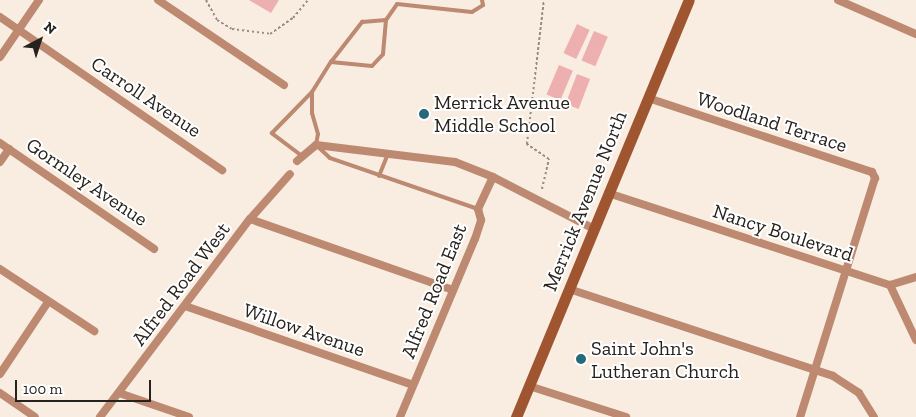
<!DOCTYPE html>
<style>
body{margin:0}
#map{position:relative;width:916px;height:417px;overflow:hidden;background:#f8ede0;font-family:"Zilla Slab",serif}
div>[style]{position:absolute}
.green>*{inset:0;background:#eeafb1;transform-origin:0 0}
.path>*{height:2px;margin-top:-1px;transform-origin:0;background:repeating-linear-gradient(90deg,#958d84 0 2.5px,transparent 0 5px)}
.service>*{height:4px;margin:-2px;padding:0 2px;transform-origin:2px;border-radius:2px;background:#bd8971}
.minor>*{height:8px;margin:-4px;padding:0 4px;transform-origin:4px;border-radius:4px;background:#bd8971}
.secondary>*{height:11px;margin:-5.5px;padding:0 5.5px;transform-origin:5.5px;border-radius:5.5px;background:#a05531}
.dots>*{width:14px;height:14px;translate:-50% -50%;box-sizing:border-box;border:2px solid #fff;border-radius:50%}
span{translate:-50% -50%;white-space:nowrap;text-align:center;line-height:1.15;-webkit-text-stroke:4px #fff;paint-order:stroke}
.street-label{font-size:20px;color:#26221d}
.poi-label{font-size:20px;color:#26221d}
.left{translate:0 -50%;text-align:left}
.north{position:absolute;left:15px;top:15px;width:50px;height:50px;-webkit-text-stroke:4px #fff;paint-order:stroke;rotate:40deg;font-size:14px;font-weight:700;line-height:20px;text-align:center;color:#26221d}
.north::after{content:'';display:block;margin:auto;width:18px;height:22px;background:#26221d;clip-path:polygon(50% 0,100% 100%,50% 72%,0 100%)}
.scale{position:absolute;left:15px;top:380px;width:136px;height:22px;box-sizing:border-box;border:2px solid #26221d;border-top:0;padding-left:6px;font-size:15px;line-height:18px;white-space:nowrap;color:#26221d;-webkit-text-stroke:4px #fff;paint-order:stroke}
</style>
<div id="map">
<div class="green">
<div style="clip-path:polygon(249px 0,279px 0,271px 13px)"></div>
<div style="left:577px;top:24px;width:14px;height:32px;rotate:25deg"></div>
<div style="left:594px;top:31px;width:15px;height:32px;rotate:23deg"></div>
<div style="left:559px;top:65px;width:15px;height:32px;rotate:23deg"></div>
<div style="left:577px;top:74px;width:14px;height:32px;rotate:21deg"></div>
</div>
<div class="path">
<div style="left:206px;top:0;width:23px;rotate:61deg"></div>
<div style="left:217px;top:20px;width:17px;rotate:31deg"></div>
<div style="left:232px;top:29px;width:38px;rotate:7deg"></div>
<div style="left:270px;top:34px;width:28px;rotate:-35deg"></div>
<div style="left:293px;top:18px;width:23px;rotate:-50deg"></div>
<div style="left:542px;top:189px;width:31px;rotate:-77deg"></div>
<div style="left:549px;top:159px;width:27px;rotate:-146deg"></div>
<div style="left:527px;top:144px;width:145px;rotate:-83.3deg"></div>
</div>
<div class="service">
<div style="left:331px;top:62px;width:51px;rotate:-52.2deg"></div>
<div style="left:362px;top:22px;width:24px;rotate:-5deg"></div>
<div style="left:302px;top:156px;width:38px;rotate:-143deg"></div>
<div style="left:272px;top:133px;width:57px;rotate:-45.7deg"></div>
<div style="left:379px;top:176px;width:24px;rotate:-68deg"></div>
<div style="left:478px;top:209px;width:157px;rotate:-161deg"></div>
<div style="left:330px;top:158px;width:19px;rotate:-137deg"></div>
<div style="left:316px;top:145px;width:11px;rotate:-80deg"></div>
<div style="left:318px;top:134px;width:22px;rotate:-106deg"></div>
<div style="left:312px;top:113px;width:21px;rotate:-90deg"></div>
<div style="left:312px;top:92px;width:36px;rotate:-58deg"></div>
<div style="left:331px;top:62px;width:41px;rotate:5.6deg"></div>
<div style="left:372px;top:66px;width:16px;rotate:-47deg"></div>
<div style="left:383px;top:54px;width:34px;rotate:-85deg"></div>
<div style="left:386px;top:20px;width:19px;rotate:-55deg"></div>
<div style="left:397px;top:4px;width:75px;rotate:6.1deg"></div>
<div style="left:472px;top:12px;width:13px;rotate:-32deg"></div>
<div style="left:483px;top:5px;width:5px;rotate:-101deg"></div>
</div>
<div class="minor">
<div style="left:158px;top:0;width:152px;rotate:34deg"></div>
<div style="left:838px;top:0;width:85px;rotate:23.6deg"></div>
<div style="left:0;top:17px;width:270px;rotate:34.6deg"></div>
<div style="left:0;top:57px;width:69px;rotate:-55.6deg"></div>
<div style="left:648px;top:98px;width:236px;rotate:18.3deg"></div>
<div style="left:872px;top:172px;width:7px;rotate:63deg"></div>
<div style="left:875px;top:178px;width:250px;rotate:107.4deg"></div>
<div style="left:0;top:143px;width:187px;rotate:34.5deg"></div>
<div style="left:297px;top:161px;width:25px;rotate:-40deg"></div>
<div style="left:316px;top:145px;width:140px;rotate:7deg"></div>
<div style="left:455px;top:162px;width:41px;rotate:21.5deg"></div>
<div style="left:493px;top:177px;width:114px;rotate:27.2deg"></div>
<div style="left:0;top:162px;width:16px;rotate:-55deg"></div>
<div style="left:608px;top:193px;width:297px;rotate:18.1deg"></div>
<div style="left:890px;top:285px;width:61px;rotate:64.7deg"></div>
<div style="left:250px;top:219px;width:215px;rotate:19.3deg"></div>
<div style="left:0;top:269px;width:113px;rotate:33.4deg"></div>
<div style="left:890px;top:285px;width:27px;rotate:-17deg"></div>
<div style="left:569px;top:289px;width:278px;rotate:18.2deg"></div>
<div style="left:833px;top:376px;width:31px;rotate:33deg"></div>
<div style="left:859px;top:393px;width:28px;rotate:58deg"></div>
<div style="left:185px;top:306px;width:241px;rotate:19.1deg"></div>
<div style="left:0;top:374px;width:87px;rotate:-56.3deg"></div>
<div style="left:529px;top:386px;width:102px;rotate:17.7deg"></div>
<div style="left:0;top:393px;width:42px;rotate:34.4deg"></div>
<div style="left:119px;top:393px;width:74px;rotate:18.9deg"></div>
<div style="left:100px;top:417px;width:248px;rotate:-52.9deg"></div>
<div style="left:250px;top:219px;width:60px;rotate:-48.4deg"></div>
<div style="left:400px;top:417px;width:193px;rotate:-67.2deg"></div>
<div style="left:475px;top:239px;width:20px;rotate:-72deg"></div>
<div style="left:481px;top:220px;width:11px;rotate:-105deg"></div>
<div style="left:478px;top:209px;width:35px;rotate:-65deg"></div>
</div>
<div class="secondary">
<div style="left:516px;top:417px;width:451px;rotate:-67.5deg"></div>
</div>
<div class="dots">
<div style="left:424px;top:114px;background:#256a7a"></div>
<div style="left:581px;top:359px;background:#256a7a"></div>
</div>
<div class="street-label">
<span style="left:146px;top:97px;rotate:34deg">Carroll Avenue</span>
<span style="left:772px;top:122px;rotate:18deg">Woodland Terrace</span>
<span style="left:87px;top:182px;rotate:34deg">Gormley Avenue</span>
<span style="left:585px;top:201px;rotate:-68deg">Merrick Avenue North</span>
<span style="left:783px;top:233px;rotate:18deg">Nancy Boulevard</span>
<span style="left:181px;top:284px;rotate:-53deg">Alfred Road West</span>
<span style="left:434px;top:291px;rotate:-68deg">Alfred Road East</span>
<span style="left:304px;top:330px;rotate:19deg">Willow Avenue</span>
</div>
<div class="poi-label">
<span class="left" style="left:434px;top:114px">Merrick Avenue<br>Middle School</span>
<span class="left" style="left:591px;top:360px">Saint John's<br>Lutheran Church</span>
</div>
<div class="north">N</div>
<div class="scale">100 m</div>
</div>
